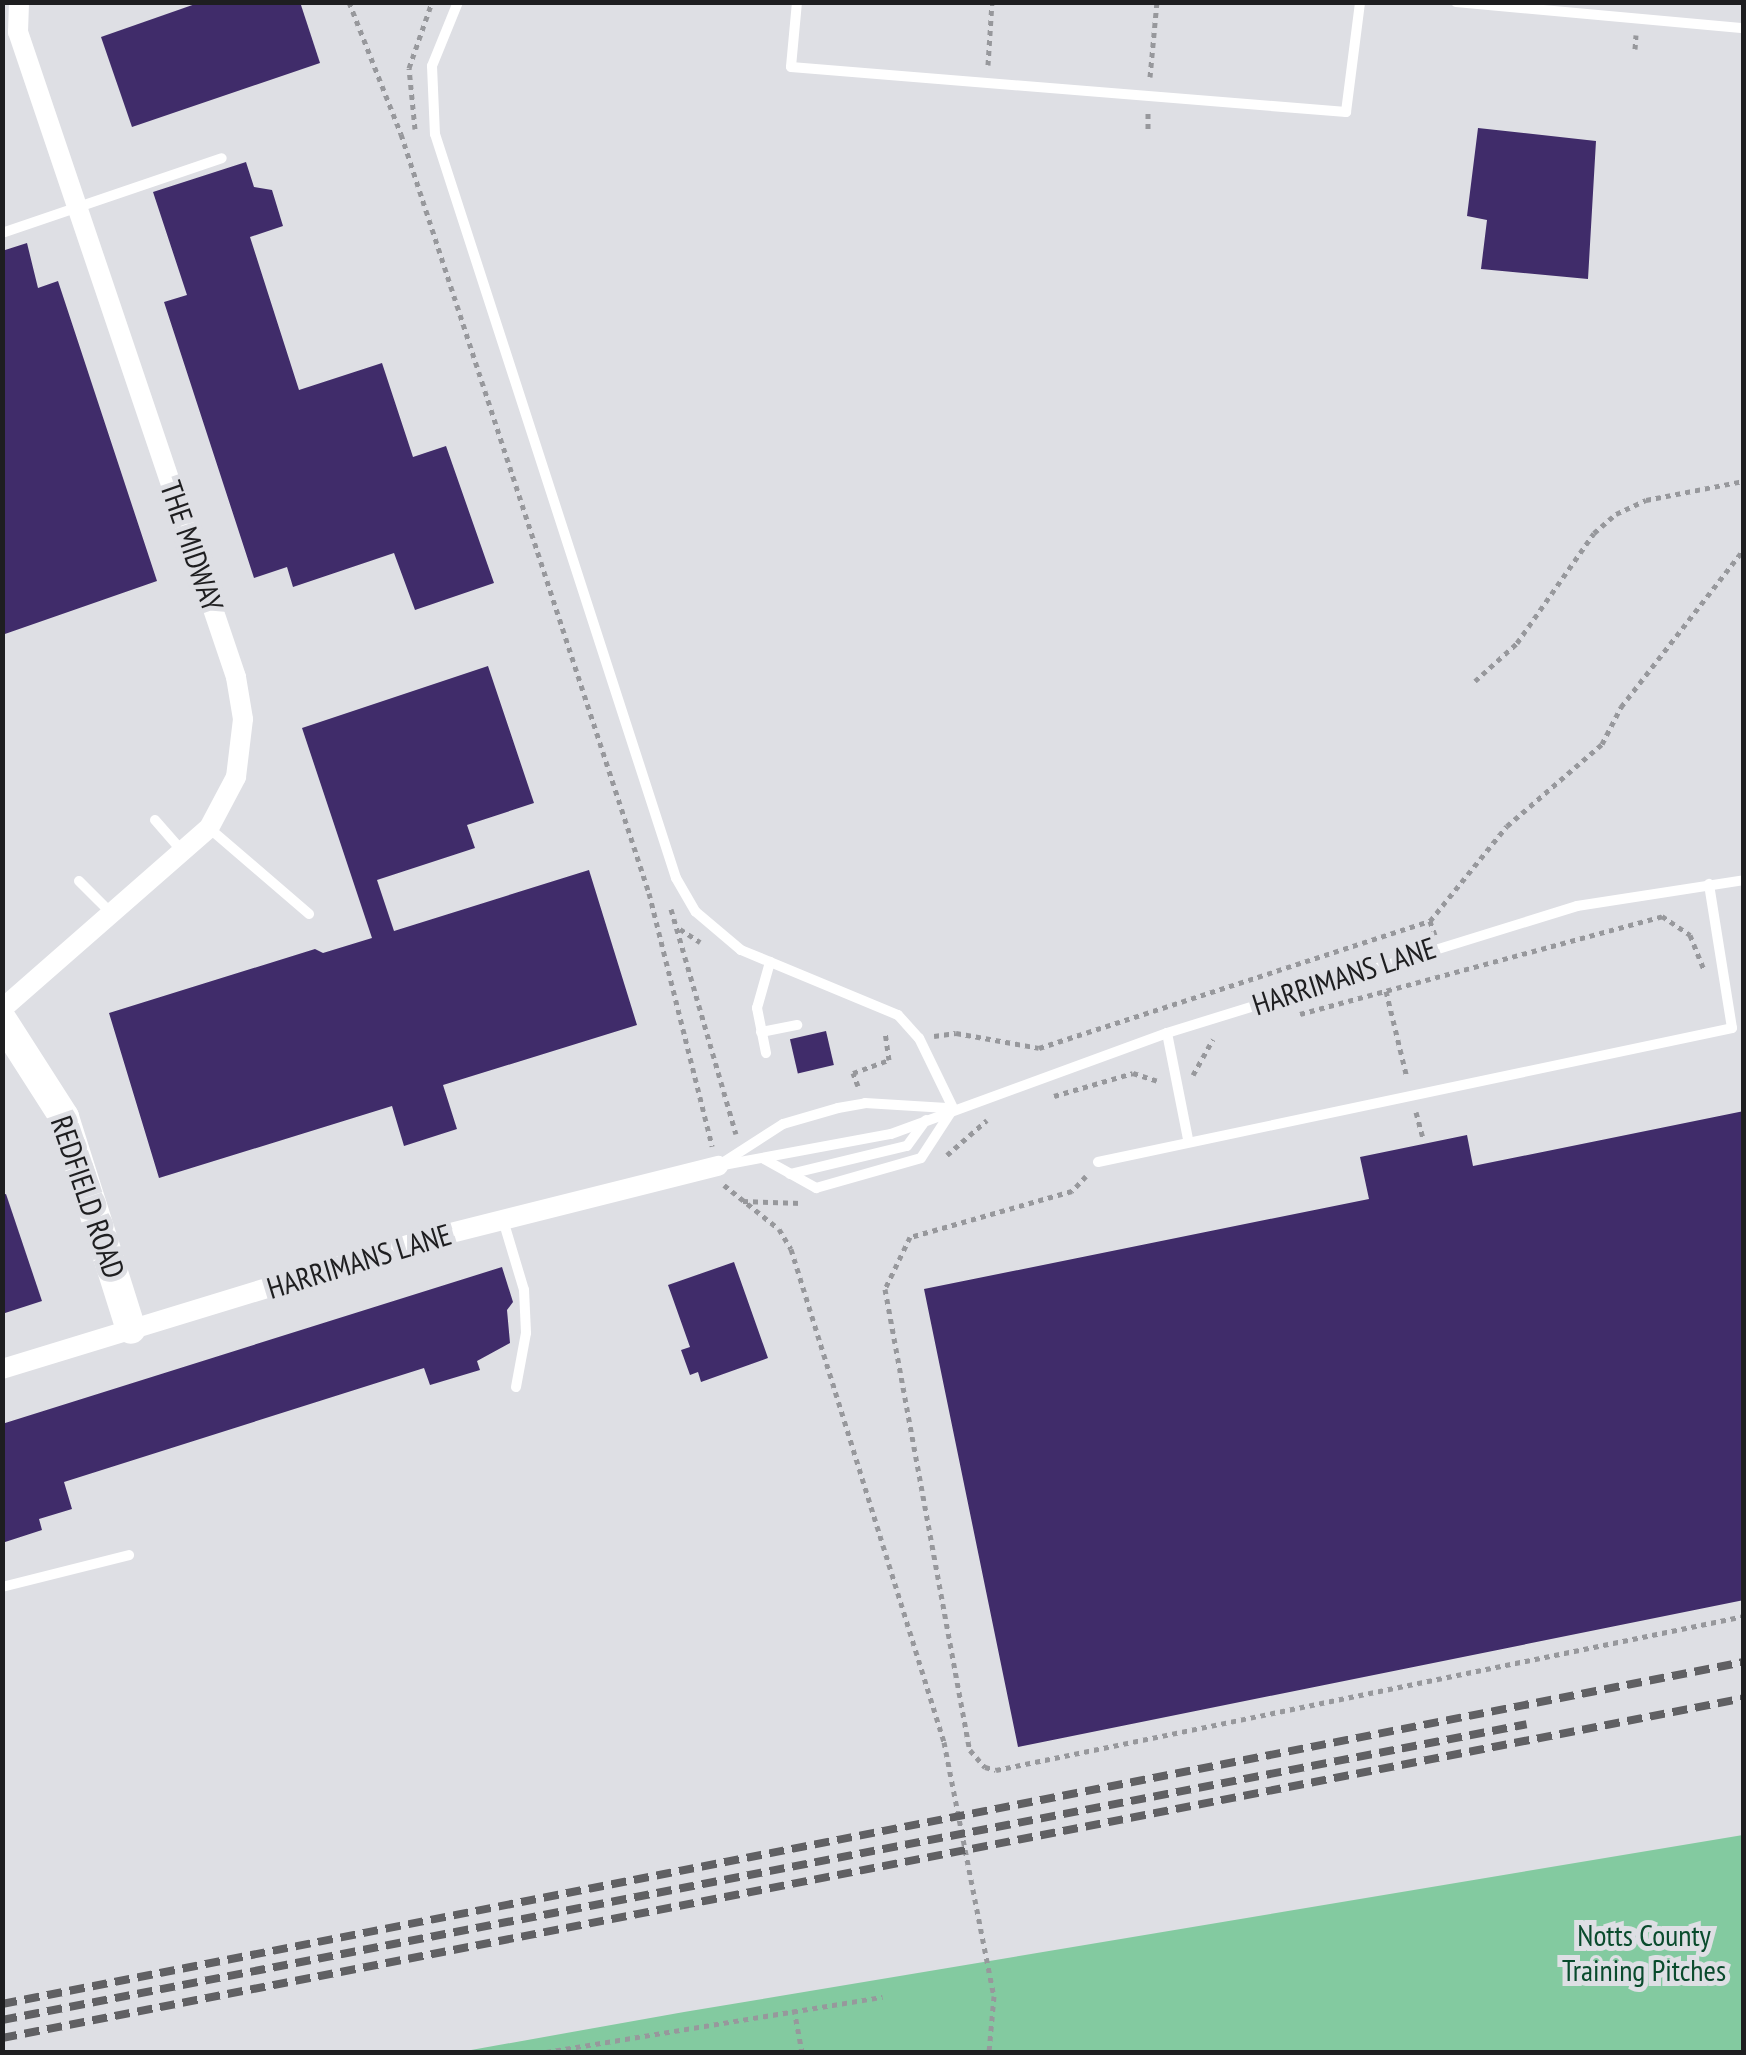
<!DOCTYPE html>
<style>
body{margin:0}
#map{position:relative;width:1746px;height:2055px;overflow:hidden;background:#dedfe4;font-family:"PT Sans Narrow",sans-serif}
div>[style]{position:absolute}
.green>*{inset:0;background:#83caa0}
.building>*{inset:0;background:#402c6a;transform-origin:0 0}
.path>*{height:5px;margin-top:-2.5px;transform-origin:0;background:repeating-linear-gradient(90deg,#97989c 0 5px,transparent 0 10px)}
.lane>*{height:10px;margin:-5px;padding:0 5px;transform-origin:5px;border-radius:5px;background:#fff}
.street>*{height:20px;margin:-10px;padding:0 10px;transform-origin:10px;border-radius:10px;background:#fff}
.secondary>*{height:30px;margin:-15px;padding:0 15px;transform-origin:15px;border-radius:15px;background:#fff}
.rail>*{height:8px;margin-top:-4px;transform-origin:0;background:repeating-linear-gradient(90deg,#606063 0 15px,transparent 0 23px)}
span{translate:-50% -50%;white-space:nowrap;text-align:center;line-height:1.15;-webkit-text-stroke:10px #dedfe4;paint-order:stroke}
.street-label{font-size:30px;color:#1e1e20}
.park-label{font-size:30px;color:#0a4b2d}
.frame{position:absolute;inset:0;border:5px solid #1e1e20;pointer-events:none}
</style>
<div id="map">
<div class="green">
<div style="clip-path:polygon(1743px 1835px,1743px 2052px,460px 2052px,684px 2012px)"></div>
</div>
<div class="building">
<div style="clip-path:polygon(201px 2px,300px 2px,320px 63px,132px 127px,101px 37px)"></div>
<div style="clip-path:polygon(1478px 128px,1596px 141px,1588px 279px,1481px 269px,1487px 220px,1467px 216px)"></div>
<div style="clip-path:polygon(246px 162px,254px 187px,272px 190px,283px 226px,250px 237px,299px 390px,382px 363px,413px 457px,446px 446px,494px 583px,415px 610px,394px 553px,293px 587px,287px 567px,254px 578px,164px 302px,187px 295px,153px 192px)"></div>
<div style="clip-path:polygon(27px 243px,38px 288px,58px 281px,157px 581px,2px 635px,2px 251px)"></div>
<div style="clip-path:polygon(488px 666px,534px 803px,467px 825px,475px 848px,377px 880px,394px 931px,589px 870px,637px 1025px,443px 1085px,457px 1129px,404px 1146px,392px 1106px,159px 1178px,109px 1013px,315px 949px,323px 953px,372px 938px,302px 728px)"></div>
<div style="left:826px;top:1031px;width:35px;height:37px;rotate:77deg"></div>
<div style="clip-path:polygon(1744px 1111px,1744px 1600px,1018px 1747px,924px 1289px,1369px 1199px,1360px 1157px,1467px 1135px,1473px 1166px)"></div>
<div style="clip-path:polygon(6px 1194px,42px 1301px,2px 1314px,2px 1195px)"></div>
<div style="clip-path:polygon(734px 1262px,768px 1358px,701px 1382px,698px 1372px,690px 1375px,681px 1350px,690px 1347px,668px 1285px)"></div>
<div style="clip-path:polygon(502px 1267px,513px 1302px,507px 1310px,510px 1343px,477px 1361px,480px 1370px,430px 1385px,424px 1368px,64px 1482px,72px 1509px,39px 1519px,42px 1530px,2px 1543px,2px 1424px)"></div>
</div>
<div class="path">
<div style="left:349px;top:2px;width:142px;rotate:68.5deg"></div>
<div style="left:401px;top:134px;width:798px;rotate:71.91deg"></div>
<div style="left:649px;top:893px;width:261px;rotate:76deg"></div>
<div style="left:1635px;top:49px;width:14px;rotate:-86deg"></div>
<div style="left:988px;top:65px;width:63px;rotate:-86.4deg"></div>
<div style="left:1150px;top:77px;width:75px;rotate:-84.7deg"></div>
<div style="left:1148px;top:113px;width:17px;rotate:90deg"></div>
<div style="left:415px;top:129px;width:61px;rotate:-95.6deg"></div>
<div style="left:409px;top:68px;width:70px;rotate:-70.8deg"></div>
<div style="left:1475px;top:681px;width:57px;rotate:-42.1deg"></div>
<div style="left:1517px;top:643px;width:134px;rotate:-55deg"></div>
<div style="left:1594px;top:533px;width:29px;rotate:-41deg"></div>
<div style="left:1616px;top:514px;width:33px;rotate:-25deg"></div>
<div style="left:1646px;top:500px;width:100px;rotate:-11deg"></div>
<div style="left:671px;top:909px;width:234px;rotate:73.9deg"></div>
<div style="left:680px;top:929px;width:24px;rotate:33deg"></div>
<div style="left:1435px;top:935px;width:15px;rotate:-110deg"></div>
<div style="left:1430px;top:921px;width:122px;rotate:-51deg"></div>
<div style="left:1507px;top:826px;width:125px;rotate:-40.8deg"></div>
<div style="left:1602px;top:744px;width:42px;rotate:-62.8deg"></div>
<div style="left:1621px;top:707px;width:200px;rotate:-52.1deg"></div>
<div style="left:1386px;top:991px;width:89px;rotate:76.4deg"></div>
<div style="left:1300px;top:1014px;width:375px;rotate:-15.1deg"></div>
<div style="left:1662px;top:916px;width:34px;rotate:34deg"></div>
<div style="left:1690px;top:935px;width:38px;rotate:68deg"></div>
<div style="left:934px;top:1036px;width:22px;rotate:-8deg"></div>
<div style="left:956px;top:1033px;width:84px;rotate:10.2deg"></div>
<div style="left:1039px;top:1048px;width:411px;rotate:-18deg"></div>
<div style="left:1193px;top:1075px;width:41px;rotate:-60.9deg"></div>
<div style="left:858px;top:1086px;width:14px;rotate:-111deg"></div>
<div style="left:853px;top:1073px;width:38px;rotate:-20deg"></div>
<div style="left:889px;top:1060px;width:28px;rotate:-98deg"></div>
<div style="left:1054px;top:1096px;width:82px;rotate:-16.2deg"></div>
<div style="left:1133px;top:1073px;width:25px;rotate:18deg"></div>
<div style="left:1416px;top:1112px;width:27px;rotate:75deg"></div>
<div style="left:947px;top:1155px;width:53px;rotate:-41.2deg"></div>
<div style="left:1086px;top:1176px;width:21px;rotate:133deg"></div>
<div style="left:1072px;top:1191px;width:168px;rotate:164.1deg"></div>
<div style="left:910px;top:1237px;width:58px;rotate:115.7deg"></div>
<div style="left:885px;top:1289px;width:469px;rotate:79.6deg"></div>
<div style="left:970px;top:1750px;width:23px;rotate:49deg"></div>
<div style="left:985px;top:1767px;width:11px;rotate:15deg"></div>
<div style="left:996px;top:1770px;width:764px;rotate:-11.63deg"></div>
<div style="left:724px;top:1185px;width:70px;rotate:38.7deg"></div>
<div style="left:779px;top:1229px;width:23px;rotate:59deg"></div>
<div style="left:791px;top:1249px;width:516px;rotate:72.76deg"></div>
<div style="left:944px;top:1742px;width:259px;rotate:78.9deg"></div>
<div style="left:994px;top:1996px;width:56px;rotate:95.1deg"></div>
<div style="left:743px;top:1201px;width:59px;rotate:1.9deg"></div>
<div style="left:794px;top:2009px;width:44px;rotate:79.5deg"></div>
<div style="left:546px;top:2052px;width:341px;rotate:-9.3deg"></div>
</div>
<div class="lane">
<div style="left:458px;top:2px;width:69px;rotate:112.1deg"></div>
<div style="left:432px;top:66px;width:68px;rotate:87.5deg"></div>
<div style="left:435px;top:134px;width:782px;rotate:72.05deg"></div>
<div style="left:676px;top:878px;width:39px;rotate:60deg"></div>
<div style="left:696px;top:912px;width:59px;rotate:40.2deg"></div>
<div style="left:741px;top:950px;width:170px;rotate:22.5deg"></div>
<div style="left:898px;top:1015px;width:31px;rotate:48deg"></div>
<div style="left:919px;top:1038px;width:78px;rotate:64.1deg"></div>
<div style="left:797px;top:2px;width:65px;rotate:95.3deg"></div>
<div style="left:791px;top:67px;width:557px;rotate:4.64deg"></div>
<div style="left:1346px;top:112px;width:111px;rotate:-82.7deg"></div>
<div style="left:1456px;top:2px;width:289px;rotate:5.2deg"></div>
<div style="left:2px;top:233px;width:232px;rotate:-18.8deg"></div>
<div style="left:155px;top:820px;width:41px;rotate:48.9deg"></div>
<div style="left:209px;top:828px;width:132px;rotate:40.7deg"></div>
<div style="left:79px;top:881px;width:45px;rotate:45deg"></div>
<div style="left:761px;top:1032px;width:37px;rotate:-11deg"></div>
<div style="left:1167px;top:1033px;width:108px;rotate:78.8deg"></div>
<div style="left:766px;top:1053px;width:46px;rotate:-101.3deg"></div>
<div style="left:757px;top:1008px;width:48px;rotate:-74.2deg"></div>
<div style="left:764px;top:1159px;width:60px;rotate:29.1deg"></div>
<div style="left:816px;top:1188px;width:109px;rotate:-15.9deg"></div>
<div style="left:921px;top:1158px;width:59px;rotate:-56.9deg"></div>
<div style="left:724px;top:1162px;width:70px;rotate:-32.8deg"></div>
<div style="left:783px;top:1124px;width:57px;rotate:-16.2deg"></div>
<div style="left:838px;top:1108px;width:27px;rotate:-10deg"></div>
<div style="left:865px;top:1103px;width:82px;rotate:3.5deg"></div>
<div style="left:1098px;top:1162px;width:648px;rotate:-11.93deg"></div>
<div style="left:1732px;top:1028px;width:146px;rotate:-99.1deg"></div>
<div style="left:718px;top:1166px;width:176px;rotate:-10.5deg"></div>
<div style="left:891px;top:1134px;width:294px;rotate:-20.1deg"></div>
<div style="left:1167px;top:1033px;width:429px;rotate:-17.2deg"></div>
<div style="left:1577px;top:906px;width:169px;rotate:-8.8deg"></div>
<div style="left:790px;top:1174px;width:120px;rotate:-13.5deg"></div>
<div style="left:907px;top:1146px;width:32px;rotate:-54deg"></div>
<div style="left:503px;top:1220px;width:73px;rotate:73.3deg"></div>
<div style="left:524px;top:1290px;width:43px;rotate:87.3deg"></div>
<div style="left:526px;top:1333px;width:55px;rotate:100.5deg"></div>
<div style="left:2px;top:1587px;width:131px;rotate:-14.1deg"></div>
</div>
<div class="street">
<div style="left:2px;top:1009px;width:275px;rotate:-41.2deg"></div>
<div style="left:209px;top:828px;width:58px;rotate:-62.1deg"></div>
<div style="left:236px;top:777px;width:58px;rotate:-83.1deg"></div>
<div style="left:243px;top:719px;width:43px;rotate:-99.5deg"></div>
<div style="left:236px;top:677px;width:681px;rotate:-108.67deg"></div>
<div style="left:18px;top:32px;width:30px;rotate:-88deg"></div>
<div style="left:2px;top:1369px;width:449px;rotate:-17deg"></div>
<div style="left:431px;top:1238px;width:296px;rotate:-14.1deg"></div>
</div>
<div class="secondary">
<div style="left:2px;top:1020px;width:115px;rotate:57.4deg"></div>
<div style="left:64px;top:1117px;width:222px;rotate:72.5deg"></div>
</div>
<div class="rail">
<div style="left:2px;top:2004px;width:1775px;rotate:-11.11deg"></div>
<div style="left:2px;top:2020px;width:1553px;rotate:-10.98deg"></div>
<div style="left:2px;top:2038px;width:1775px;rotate:-11.04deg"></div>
</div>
<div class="street-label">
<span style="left:192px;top:546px;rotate:71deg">THE MIDWAY</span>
<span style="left:1344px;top:976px;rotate:-18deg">HARRIMANS LANE</span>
<span style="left:88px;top:1197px;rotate:71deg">REDFIELD ROAD</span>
<span style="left:359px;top:1261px;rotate:-17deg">HARRIMANS LANE</span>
</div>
<div class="park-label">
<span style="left:1644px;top:1952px">Notts County<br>Training Pitches</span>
</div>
<div class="frame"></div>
</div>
